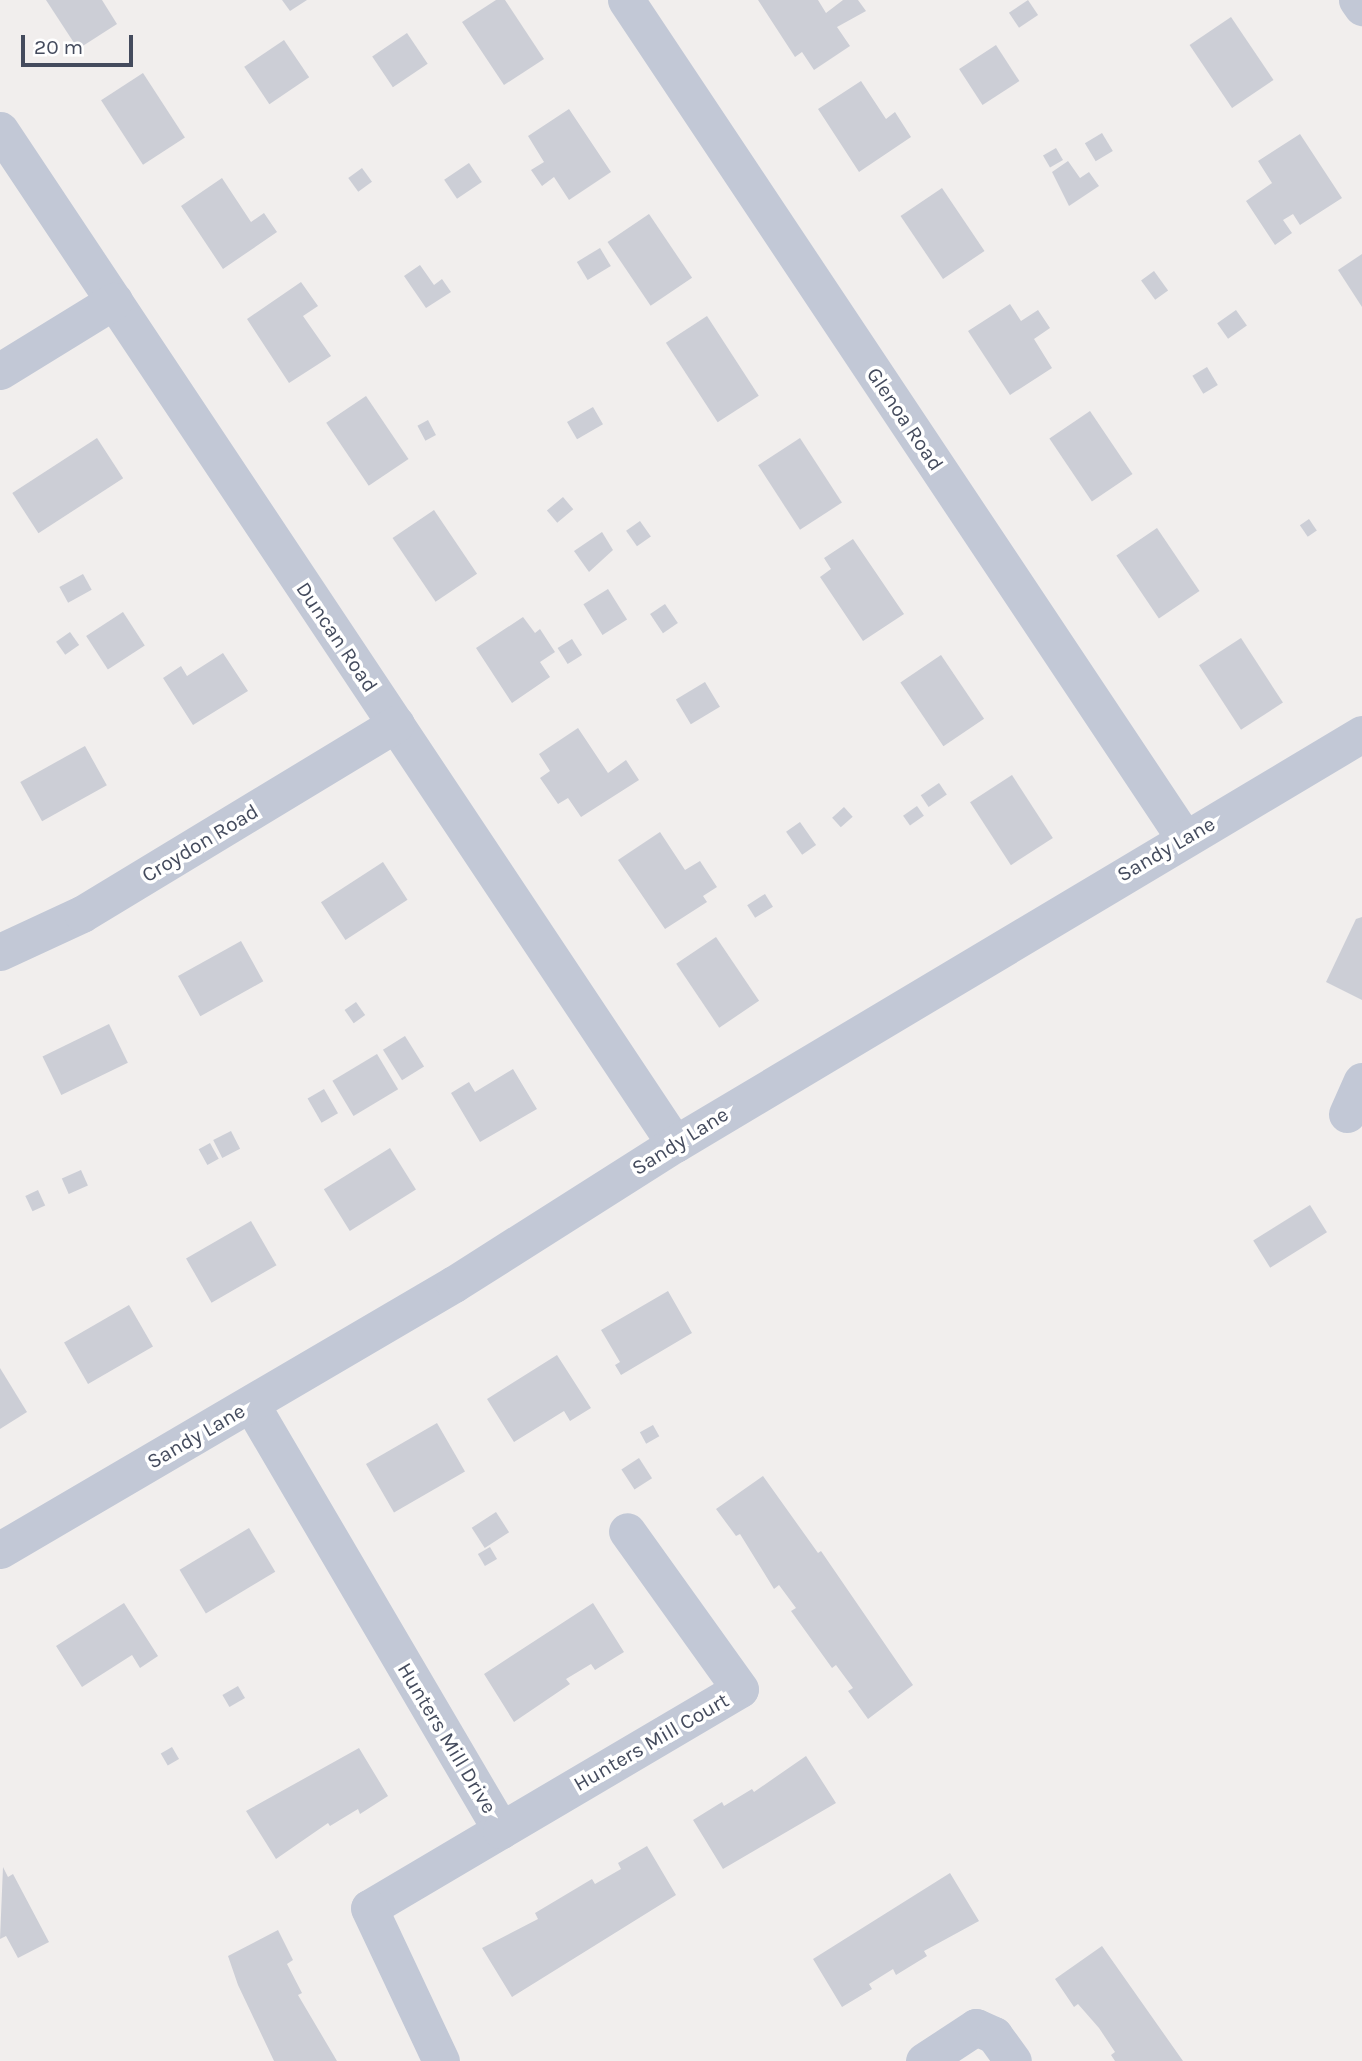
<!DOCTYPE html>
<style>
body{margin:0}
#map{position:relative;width:1362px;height:2061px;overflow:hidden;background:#f1eeed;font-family:Karla,sans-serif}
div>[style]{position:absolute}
.building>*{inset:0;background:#ccced6;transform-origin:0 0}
.minor>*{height:37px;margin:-18.5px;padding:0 18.5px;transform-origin:18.5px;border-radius:18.5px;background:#c2c8d6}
span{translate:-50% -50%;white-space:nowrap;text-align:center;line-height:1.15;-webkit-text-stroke:7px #fff;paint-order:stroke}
.street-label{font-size:21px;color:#444b5d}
.scale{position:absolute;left:21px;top:35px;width:112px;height:32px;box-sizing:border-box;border:4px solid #444b5d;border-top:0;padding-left:9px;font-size:21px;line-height:24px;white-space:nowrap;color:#444b5d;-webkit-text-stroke:5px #fff;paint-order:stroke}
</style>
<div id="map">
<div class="building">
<div style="clip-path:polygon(46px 0,102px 0,117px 24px,78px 49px)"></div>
<div style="clip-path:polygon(282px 0,307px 0,290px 11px)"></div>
<div style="clip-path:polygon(496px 0,505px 0,544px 59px,504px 85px,462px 22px)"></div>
<div style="clip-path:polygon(758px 0,818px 0,826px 13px,843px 0,858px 0,866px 11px,837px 27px,850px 46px,814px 70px,802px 52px,795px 57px)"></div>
<div style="left:1028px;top:0;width:18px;height:23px;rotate:56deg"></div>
<div style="left:1231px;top:17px;width:76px;height:50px;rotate:56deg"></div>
<div style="left:407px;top:33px;width:37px;height:42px;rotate:56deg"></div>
<div style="left:284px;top:40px;width:45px;height:48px;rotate:56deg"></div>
<div style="left:996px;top:45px;width:43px;height:44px;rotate:57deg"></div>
<div style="left:143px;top:73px;width:77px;height:50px;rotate:57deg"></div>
<div style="clip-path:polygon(861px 81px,886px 119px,895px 112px,911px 137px,859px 172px,818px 109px)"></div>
<div style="clip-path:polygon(569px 109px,611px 172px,569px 200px,554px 177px,542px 186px,531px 170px,544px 162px,528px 136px)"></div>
<div style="left:1102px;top:133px;width:21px;height:20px;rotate:59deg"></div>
<div style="clip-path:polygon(1300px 134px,1342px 198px,1300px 225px,1293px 214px,1283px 220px,1292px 233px,1275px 245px,1246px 201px,1272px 183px,1258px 161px)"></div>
<div style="left:1056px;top:148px;width:14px;height:15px;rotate:60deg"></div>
<div style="clip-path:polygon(1068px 161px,1080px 178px,1089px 172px,1099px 186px,1069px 206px,1052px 172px)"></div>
<div style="left:469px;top:163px;width:23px;height:30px;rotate:56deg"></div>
<div style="left:362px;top:168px;width:17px;height:17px;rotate:54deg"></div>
<div style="clip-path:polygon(222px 178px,251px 222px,264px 213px,277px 232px,223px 269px,181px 206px)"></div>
<div style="left:942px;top:188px;width:76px;height:50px;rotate:56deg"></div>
<div style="left:649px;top:214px;width:77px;height:50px;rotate:56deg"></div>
<div style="left:600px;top:248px;width:21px;height:27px;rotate:59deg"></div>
<div style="clip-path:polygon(1362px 254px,1362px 307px,1338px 270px)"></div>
<div style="clip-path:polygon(420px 265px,434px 285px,442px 279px,451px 292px,426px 308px,404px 276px)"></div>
<div style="left:1154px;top:271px;width:24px;height:16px;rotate:54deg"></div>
<div style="clip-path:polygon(301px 282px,318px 306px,303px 316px,331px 356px,289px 383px,247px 319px)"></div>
<div style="clip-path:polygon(1010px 304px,1021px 321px,1038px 310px,1050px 328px,1034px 339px,1052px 368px,1010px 395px,968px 331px)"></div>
<div style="left:1236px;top:310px;width:19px;height:23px;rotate:55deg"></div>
<div style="left:707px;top:316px;width:95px;height:49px;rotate:57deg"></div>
<div style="left:1207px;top:367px;width:21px;height:17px;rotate:59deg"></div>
<div style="left:366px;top:396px;width:76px;height:48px;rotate:56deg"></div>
<div style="left:593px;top:407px;width:20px;height:30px;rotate:60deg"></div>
<div style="left:1090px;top:411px;width:76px;height:49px;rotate:56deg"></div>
<div style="left:428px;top:420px;width:17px;height:12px;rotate:62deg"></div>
<div style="left:97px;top:438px;width:48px;height:101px;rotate:57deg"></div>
<div style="left:800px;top:438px;width:77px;height:50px;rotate:57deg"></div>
<div style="left:563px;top:497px;width:16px;height:21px;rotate:50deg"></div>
<div style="left:434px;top:510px;width:77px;height:50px;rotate:56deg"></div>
<div style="left:1309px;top:519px;width:14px;height:11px;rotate:56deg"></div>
<div style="left:640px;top:521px;width:19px;height:17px;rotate:55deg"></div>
<div style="left:1157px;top:528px;width:76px;height:49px;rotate:56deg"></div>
<div style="clip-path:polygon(602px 532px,613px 550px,589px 572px,574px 551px)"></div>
<div style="clip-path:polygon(853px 539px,904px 614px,863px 641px,820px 577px,831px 569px,824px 558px)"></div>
<div style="left:83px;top:574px;width:18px;height:27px;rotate:61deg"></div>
<div style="left:608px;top:589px;width:36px;height:29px;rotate:58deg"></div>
<div style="left:665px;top:604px;width:23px;height:18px;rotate:56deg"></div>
<div style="left:123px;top:612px;width:40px;height:44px;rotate:57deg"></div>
<div style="clip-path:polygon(523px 617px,535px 633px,540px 629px,555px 652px,540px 662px,550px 677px,512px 703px,476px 648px)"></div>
<div style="left:70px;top:632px;width:16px;height:17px;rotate:55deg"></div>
<div style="left:1241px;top:638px;width:77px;height:50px;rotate:57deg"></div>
<div style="left:572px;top:639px;width:19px;height:17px;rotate:58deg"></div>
<div style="clip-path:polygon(223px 653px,248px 691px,193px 725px,163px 678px,181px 666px,187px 676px)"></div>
<div style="left:941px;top:655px;width:77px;height:49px;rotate:56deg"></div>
<div style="left:705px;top:682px;width:29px;height:34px;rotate:59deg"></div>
<div style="clip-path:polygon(578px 728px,608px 773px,626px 760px,639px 780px,581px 817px,568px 798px,558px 804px,540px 778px,550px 771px,539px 754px)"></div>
<div style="left:85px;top:746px;width:45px;height:74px;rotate:61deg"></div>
<div style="left:1012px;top:775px;width:75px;height:50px;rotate:57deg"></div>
<div style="left:939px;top:783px;width:14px;height:22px;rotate:56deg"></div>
<div style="left:917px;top:806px;width:12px;height:17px;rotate:55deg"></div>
<div style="left:844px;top:807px;width:13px;height:16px;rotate:48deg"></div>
<div style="left:800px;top:822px;width:28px;height:17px;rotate:55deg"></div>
<div style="clip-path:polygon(660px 832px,685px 870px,700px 861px,717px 887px,703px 896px,707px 902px,665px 929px,618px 860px)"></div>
<div style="left:383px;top:862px;width:45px;height:74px;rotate:57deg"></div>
<div style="left:765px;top:894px;width:15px;height:21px;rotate:58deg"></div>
<div style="clip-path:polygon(1362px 917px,1362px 1000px,1326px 982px,1356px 919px)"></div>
<div style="left:716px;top:937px;width:77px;height:48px;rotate:56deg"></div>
<div style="left:241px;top:941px;width:46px;height:72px;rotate:61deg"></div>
<div style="left:356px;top:1002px;width:16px;height:14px;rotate:55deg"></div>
<div style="left:109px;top:1024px;width:43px;height:74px;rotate:64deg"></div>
<div style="left:405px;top:1036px;width:36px;height:26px;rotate:58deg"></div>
<div style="left:377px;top:1054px;width:41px;height:52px;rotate:59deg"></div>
<div style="clip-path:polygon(513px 1069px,537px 1109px,480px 1142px,451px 1093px,469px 1082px,475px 1092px)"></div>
<div style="left:324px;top:1089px;width:28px;height:19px;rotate:60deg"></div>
<div style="left:231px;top:1131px;width:20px;height:20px;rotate:63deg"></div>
<div style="left:210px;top:1143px;width:18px;height:13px;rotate:61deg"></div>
<div style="left:390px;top:1148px;width:49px;height:78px;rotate:58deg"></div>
<div style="left:81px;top:1170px;width:17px;height:21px;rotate:66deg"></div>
<div style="left:38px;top:1190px;width:17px;height:14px;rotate:65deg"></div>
<div style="left:1310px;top:1205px;width:32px;height:67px;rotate:58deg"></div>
<div style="left:251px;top:1221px;width:51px;height:75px;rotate:60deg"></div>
<div style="clip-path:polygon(668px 1291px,692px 1333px,621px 1375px,615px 1365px,620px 1362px,601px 1330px)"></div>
<div style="left:129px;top:1305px;width:48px;height:75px;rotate:60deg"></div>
<div style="clip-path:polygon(557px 1355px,591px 1408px,570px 1421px,564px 1411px,514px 1442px,487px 1399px)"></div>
<div style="clip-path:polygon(0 1368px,27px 1412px,0 1429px)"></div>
<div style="left:437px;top:1423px;width:56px;height:82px;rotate:60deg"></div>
<div style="left:653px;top:1425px;width:13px;height:15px;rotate:61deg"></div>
<div style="left:639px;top:1458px;width:24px;height:21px;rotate:57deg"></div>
<div style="clip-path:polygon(763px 1476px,818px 1553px,821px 1551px,913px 1685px,868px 1719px,848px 1691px,853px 1688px,836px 1665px,832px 1668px,791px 1611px,796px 1608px,779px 1585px,774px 1589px,740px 1534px,736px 1536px,716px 1509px)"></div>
<div style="left:496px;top:1512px;width:24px;height:29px;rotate:57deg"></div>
<div style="left:249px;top:1528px;width:51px;height:81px;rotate:59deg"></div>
<div style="left:490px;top:1547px;width:14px;height:14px;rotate:60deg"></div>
<div style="clip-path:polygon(124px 1603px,158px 1656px,140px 1668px,132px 1655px,82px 1687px,56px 1646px)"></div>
<div style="clip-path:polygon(593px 1603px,624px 1652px,595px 1670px,591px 1664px,566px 1679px,570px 1684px,514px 1722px,484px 1674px)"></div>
<div style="left:238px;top:1686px;width:14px;height:18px;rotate:60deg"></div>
<div style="left:172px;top:1747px;width:14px;height:13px;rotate:60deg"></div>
<div style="clip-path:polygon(359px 1748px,388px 1796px,360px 1814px,358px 1809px,330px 1826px,328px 1823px,276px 1859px,246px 1811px)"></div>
<div style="clip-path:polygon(806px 1756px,836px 1803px,723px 1869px,693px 1820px,722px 1802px,724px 1806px,752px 1789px,754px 1792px)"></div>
<div style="clip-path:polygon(647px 1846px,676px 1895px,512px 1997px,482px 1948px,538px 1919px,535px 1913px,592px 1879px,595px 1884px,621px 1869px,618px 1863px)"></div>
<div style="clip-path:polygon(3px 1867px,8px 1877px,13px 1874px,49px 1942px,18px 1958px,6px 1936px,0 1939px)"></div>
<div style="clip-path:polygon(950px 1873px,979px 1921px,924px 1951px,927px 1956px,896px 1975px,893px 1969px,869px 1984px,872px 1989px,842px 2007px,813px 1959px)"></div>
<div style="clip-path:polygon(278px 1930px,293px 1960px,287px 1964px,302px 1993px,298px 1995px,337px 2061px,274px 2061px,238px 1985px,228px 1956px)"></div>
<div style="clip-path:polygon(1102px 1946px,1183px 2061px,1115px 2061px,1111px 2055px,1115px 2052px,1099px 2028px,1078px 2004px,1074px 2007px,1055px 1979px)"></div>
</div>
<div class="minor">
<div style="left:626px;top:0;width:1008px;rotate:56.33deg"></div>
<div style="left:1357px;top:0;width:9px;rotate:54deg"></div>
<div style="left:0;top:130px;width:1218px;rotate:56.35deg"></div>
<div style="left:0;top:371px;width:134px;rotate:-31.6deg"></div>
<div style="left:0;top:952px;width:90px;rotate:-24.9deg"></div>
<div style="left:82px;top:914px;width:367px;rotate:-31.2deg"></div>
<div style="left:1347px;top:1114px;width:36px;rotate:-66deg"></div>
<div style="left:251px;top:1404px;width:494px;rotate:59.6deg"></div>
<div style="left:501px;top:1830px;width:153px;rotate:149.4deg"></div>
<div style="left:369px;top:1908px;width:169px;rotate:64.8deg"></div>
<div style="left:0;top:1550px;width:526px;rotate:-30.37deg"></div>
<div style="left:454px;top:1284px;width:262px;rotate:-32.4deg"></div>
<div style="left:675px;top:1144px;width:800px;rotate:-30.83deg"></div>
<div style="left:501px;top:1830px;width:277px;rotate:-30.5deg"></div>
<div style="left:740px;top:1689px;width:194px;rotate:-125.6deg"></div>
<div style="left:924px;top:2061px;width:62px;rotate:-33.2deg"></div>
<div style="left:976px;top:2027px;width:20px;rotate:24deg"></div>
<div style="left:994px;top:2035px;width:32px;rotate:54deg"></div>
</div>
<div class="street-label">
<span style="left:905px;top:419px;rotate:56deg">Glenoa Road</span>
<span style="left:337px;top:637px;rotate:56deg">Duncan Road</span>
<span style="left:200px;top:843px;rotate:-31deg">Croydon Road</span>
<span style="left:1166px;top:849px;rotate:-30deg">Sandy Lane</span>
<span style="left:680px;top:1141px;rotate:-32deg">Sandy Lane</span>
<span style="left:196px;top:1436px;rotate:-30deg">Sandy Lane</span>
<span style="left:447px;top:1738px;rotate:59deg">Hunters Mill Drive</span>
<span style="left:651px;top:1742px;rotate:-30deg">Hunters Mill Court</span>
</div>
<div class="scale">20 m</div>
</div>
